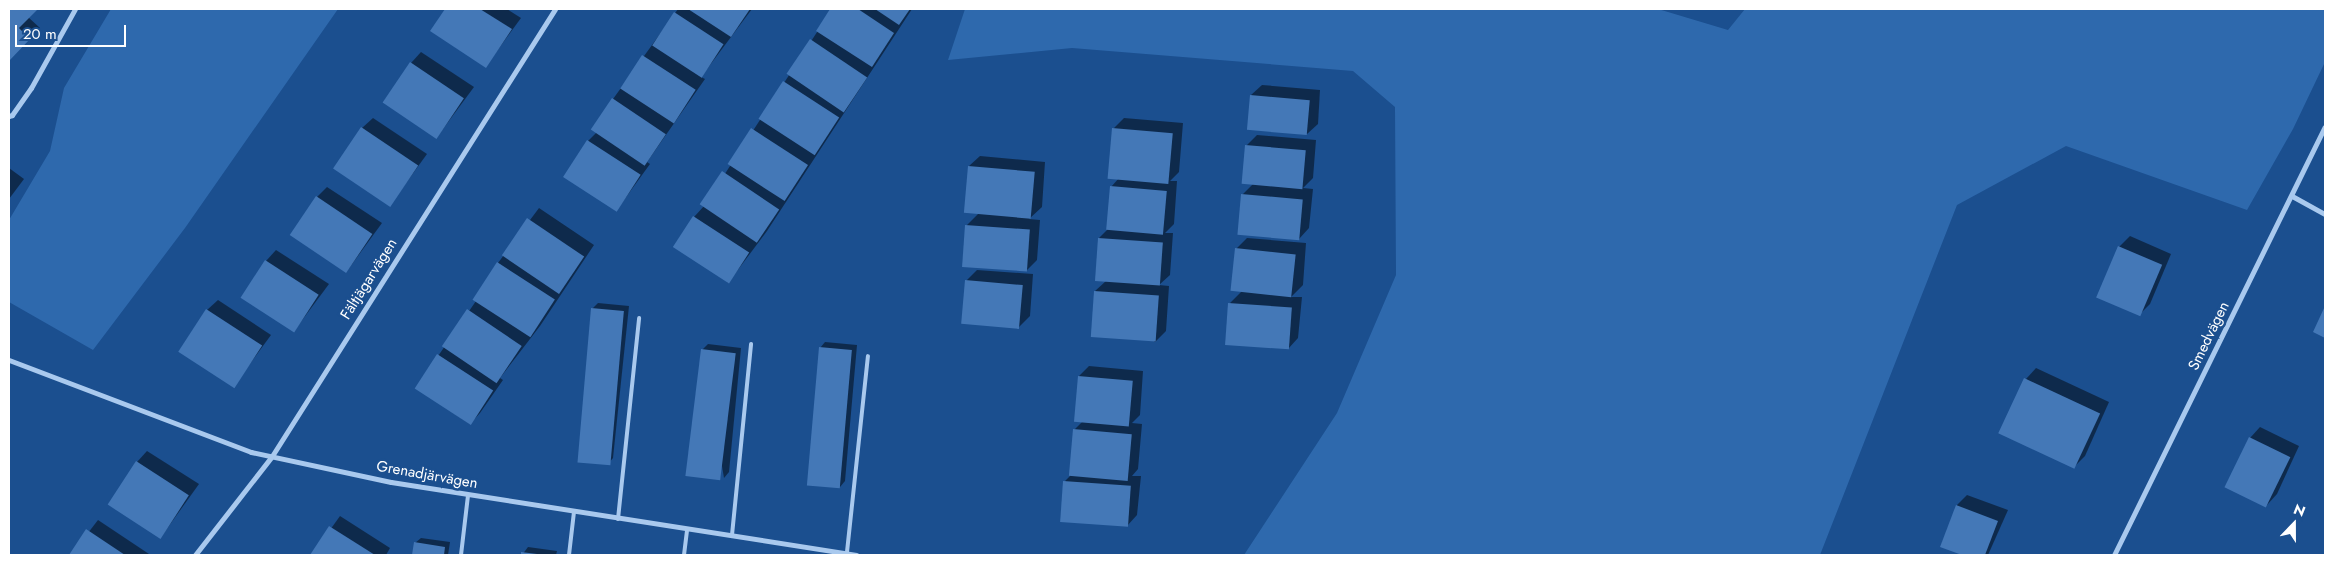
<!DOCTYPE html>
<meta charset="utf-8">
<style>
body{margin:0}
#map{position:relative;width:2334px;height:564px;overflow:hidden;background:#1b4f8f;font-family:Jost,sans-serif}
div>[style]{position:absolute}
.green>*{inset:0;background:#2e69ad}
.shadow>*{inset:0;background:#0007}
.building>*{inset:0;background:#4478b7;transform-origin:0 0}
.lane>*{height:4px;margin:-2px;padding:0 2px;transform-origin:2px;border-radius:2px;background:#a9c9ee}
.street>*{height:5px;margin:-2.5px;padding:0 2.5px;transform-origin:2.5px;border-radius:2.5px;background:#a9c9ee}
span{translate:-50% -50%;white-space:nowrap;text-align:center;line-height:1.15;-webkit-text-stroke:5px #1b4f8f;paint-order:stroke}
.street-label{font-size:15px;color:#fff}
.frame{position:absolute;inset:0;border:10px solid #fff;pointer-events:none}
.north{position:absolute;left:2269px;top:499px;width:50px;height:50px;-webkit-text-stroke:4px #1b4f8f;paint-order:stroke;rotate:22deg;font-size:14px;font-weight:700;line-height:20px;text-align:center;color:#fff}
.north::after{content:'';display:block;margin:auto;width:18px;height:22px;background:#fff;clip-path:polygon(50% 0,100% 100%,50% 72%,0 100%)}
.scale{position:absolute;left:15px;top:25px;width:111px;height:22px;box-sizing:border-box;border:2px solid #fff;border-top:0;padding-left:6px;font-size:15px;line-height:18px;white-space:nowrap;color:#fff;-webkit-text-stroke:4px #1b4f8f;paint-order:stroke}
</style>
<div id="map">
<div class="green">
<div style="clip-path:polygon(111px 9px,338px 9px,185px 228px,93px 350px,9px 302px,9px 220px,50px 151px,64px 88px)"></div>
<div style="clip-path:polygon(965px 9px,1658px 9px,1728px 30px,1745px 9px,2325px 9px,2325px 62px,2293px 129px,2247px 210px,2066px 146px,1957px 205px,1820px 555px,1244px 555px,1337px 413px,1396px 275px,1395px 107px,1353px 71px,1072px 48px,948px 60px)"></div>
</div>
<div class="shadow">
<div style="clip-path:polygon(9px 9px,36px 9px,28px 17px,40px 28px,9px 59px)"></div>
<div style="clip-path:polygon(446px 9px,507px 9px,521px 18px,486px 66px,432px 31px)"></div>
<div style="clip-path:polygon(678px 9px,752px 9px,701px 77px,705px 79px,647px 162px,650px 164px,616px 211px,588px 141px,597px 132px,593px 129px,613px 99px)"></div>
<div style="clip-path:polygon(832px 9px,912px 9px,767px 231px,728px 283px,694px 217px,704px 206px)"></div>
<div style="clip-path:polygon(421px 52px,474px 87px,437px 137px,411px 63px)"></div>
<div style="clip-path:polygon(1262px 85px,1320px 90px,1318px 124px,1307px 134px,1251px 95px)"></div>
<div style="clip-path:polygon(373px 118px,427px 154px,390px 205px,362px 128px)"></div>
<div style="clip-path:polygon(1124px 118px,1183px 123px,1179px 172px,1170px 181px,1177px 181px,1174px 224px,1165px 233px,1173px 233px,1170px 275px,1159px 285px,1169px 286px,1166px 331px,1155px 342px,1095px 291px,1106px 281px,1099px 238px,1107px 230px,1111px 187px,1119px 178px,1113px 129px)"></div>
<div style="clip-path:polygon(1257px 135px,1316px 140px,1313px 178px,1303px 188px,1313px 189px,1309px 228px,1299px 239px,1242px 195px,1253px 184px,1246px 146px)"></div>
<div style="clip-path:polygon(980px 156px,1045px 162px,1042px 207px,1029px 219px,1040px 220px,1037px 260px,1026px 271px,963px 266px,967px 225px,979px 213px,969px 166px)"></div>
<div style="clip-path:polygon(9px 168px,24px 179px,9px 199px)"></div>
<div style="clip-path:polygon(327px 187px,382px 223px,347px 271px,317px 197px)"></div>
<div style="clip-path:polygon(539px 208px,594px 245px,540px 326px,500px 378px,503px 380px,480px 413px,470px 424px,416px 388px,476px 301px,498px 263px)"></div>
<div style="clip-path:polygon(2130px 236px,2171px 254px,2150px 304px,2139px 315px,2119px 247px)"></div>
<div style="clip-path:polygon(1247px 238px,1306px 243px,1303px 285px,1291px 297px,1302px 297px,1298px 338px,1288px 349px,1230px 303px,1242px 291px,1236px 249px)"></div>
<div style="clip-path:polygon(276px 250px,329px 284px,294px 331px,266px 261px)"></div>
<div style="clip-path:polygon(977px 270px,1033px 274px,1030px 316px,1019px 327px,966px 281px)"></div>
<div style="clip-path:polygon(218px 300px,271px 335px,233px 387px,207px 310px)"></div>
<div style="clip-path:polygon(598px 303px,629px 306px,613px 458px,608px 464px,592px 309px)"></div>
<div style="clip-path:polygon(825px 342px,857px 345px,845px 481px,840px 487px,820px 348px)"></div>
<div style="clip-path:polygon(708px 344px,741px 348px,729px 472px,724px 478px,702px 350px)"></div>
<div style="clip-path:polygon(1089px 366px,1143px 371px,1140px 415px,1132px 423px,1142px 424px,1138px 469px,1132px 476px,1141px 476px,1137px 515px,1127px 526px,1065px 481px,1071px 475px,1074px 430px,1083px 421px,1079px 376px)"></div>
<div style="clip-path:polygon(2036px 368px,2109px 402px,2085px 456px,2074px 467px,2026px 379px)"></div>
<div style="clip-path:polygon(2260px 427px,2299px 446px,2277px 494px,2267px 505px,2250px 438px)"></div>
<div style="clip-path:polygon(147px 451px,199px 484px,161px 537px,137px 462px)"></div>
<div style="clip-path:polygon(1967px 495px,2008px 510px,1988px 555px,1965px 555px,1941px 546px,1957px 505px)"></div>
<div style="clip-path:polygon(340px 516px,390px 548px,386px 555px,312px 555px)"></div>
<div style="clip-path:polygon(98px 520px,149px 554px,147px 555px,71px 555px)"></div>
<div style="clip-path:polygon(421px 538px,450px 542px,448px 555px,414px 555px,415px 543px)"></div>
<div style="clip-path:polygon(528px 547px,557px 551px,556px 555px,522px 555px)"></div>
</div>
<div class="building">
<div style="clip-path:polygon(9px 9px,38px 9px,19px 28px,30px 39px,9px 61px)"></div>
<div style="clip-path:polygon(445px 9px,480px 9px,512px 29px,486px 68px,430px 31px)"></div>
<div style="clip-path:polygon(688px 9px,750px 9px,731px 37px)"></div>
<div style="clip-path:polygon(830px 9px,858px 9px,894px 33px,872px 67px,816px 31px)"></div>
<div style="clip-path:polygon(875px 9px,910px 9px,899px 25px)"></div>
<div style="left:674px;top:12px;width:59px;height:40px;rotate:33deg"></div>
<div style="left:810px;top:39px;width:69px;height:42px;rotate:34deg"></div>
<div style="left:642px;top:55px;width:64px;height:40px;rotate:33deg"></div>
<div style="left:410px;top:62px;width:65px;height:49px;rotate:34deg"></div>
<div style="left:783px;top:81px;width:67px;height:45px;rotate:33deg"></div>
<div style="left:1250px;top:95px;width:60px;height:35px;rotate:5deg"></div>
<div style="left:612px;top:98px;width:65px;height:38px;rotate:34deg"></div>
<div style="left:361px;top:127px;width:69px;height:50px;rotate:34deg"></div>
<div style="left:751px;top:128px;width:68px;height:43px;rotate:33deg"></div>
<div style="left:1112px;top:128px;width:61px;height:51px;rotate:5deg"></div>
<div style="left:587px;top:140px;width:64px;height:44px;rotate:33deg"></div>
<div style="left:1245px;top:145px;width:61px;height:39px;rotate:5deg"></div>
<div style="left:968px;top:166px;width:67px;height:47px;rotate:5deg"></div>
<div style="left:722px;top:171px;width:69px;height:40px;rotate:34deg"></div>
<div style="left:1110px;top:186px;width:57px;height:44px;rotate:5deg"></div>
<div style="left:1241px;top:194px;width:62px;height:41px;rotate:5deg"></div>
<div style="left:316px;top:196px;width:68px;height:47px;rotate:34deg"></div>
<div style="left:693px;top:216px;width:67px;height:37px;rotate:33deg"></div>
<div style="left:527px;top:218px;width:69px;height:45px;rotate:34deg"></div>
<div style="left:965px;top:225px;width:65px;height:42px;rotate:4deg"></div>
<div style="left:1098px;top:238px;width:65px;height:43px;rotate:4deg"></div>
<div style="left:2118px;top:246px;width:48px;height:56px;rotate:23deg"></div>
<div style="left:1235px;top:248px;width:61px;height:43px;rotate:6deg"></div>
<div style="left:265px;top:260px;width:64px;height:45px;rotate:33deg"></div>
<div style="left:497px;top:262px;width:69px;height:45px;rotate:33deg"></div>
<div style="left:965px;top:280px;width:58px;height:44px;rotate:5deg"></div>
<div style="left:1094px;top:291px;width:65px;height:46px;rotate:4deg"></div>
<div style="left:1228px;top:303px;width:64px;height:42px;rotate:4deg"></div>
<div style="clip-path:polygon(2325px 306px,2325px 338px,2313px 332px)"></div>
<div style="left:591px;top:308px;width:33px;height:155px;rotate:5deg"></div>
<div style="left:206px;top:309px;width:67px;height:51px;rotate:33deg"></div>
<div style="left:467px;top:309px;width:66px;height:45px;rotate:34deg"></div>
<div style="left:819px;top:347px;width:33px;height:139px;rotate:5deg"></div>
<div style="left:701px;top:349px;width:35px;height:128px;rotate:7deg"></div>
<div style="left:437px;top:354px;width:67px;height:41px;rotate:33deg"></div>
<div style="left:1078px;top:376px;width:55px;height:46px;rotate:5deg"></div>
<div style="left:2024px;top:378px;width:84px;height:61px;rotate:25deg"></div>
<div style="left:1073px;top:429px;width:59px;height:47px;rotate:5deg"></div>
<div style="left:2249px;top:437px;width:46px;height:56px;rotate:26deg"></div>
<div style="left:136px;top:461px;width:63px;height:52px;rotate:33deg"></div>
<div style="left:1063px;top:481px;width:68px;height:41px;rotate:4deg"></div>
<div style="clip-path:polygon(1956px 505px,1998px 521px,1985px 555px,1962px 555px,1940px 547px)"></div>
<div style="clip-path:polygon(329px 526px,375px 555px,310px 555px)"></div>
<div style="clip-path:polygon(86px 529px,125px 555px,69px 555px)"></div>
<div style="clip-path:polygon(414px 542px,445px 547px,444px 555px,412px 555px)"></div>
<div style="clip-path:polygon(521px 552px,537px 554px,537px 555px,521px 555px)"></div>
</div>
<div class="lane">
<div style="left:618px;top:519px;width:202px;rotate:-84deg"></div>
<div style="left:732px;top:535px;width:192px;rotate:-84.3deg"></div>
<div style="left:847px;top:552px;width:197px;rotate:-83.9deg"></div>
<div style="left:461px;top:555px;width:60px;rotate:-83.3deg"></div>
<div style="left:569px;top:555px;width:43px;rotate:-83.4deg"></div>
<div style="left:684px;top:555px;width:24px;rotate:-83deg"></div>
</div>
<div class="street">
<div style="left:9px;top:116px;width:3px;rotate:-18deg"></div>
<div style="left:12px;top:115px;width:33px;rotate:-55deg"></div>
<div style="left:31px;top:88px;width:90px;rotate:-60.9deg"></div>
<div style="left:2292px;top:196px;width:38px;rotate:29deg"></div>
<div style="left:9px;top:360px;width:259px;rotate:20.8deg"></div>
<div style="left:251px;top:452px;width:143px;rotate:12.1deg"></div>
<div style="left:391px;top:482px;width:471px;rotate:8.9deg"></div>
<div style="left:195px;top:555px;width:125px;rotate:-52.1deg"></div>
<div style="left:272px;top:456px;width:529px;rotate:-57.66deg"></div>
<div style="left:2114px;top:555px;width:477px;rotate:-63.8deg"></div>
</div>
<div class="street-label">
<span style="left:369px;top:279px;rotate:-58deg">Fältjägarvägen</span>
<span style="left:2209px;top:336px;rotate:-64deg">Smedvägen</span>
<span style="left:427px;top:475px;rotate:10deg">Grenadjärvägen</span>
</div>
<div class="frame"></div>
<div class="north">N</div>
<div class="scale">20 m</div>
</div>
